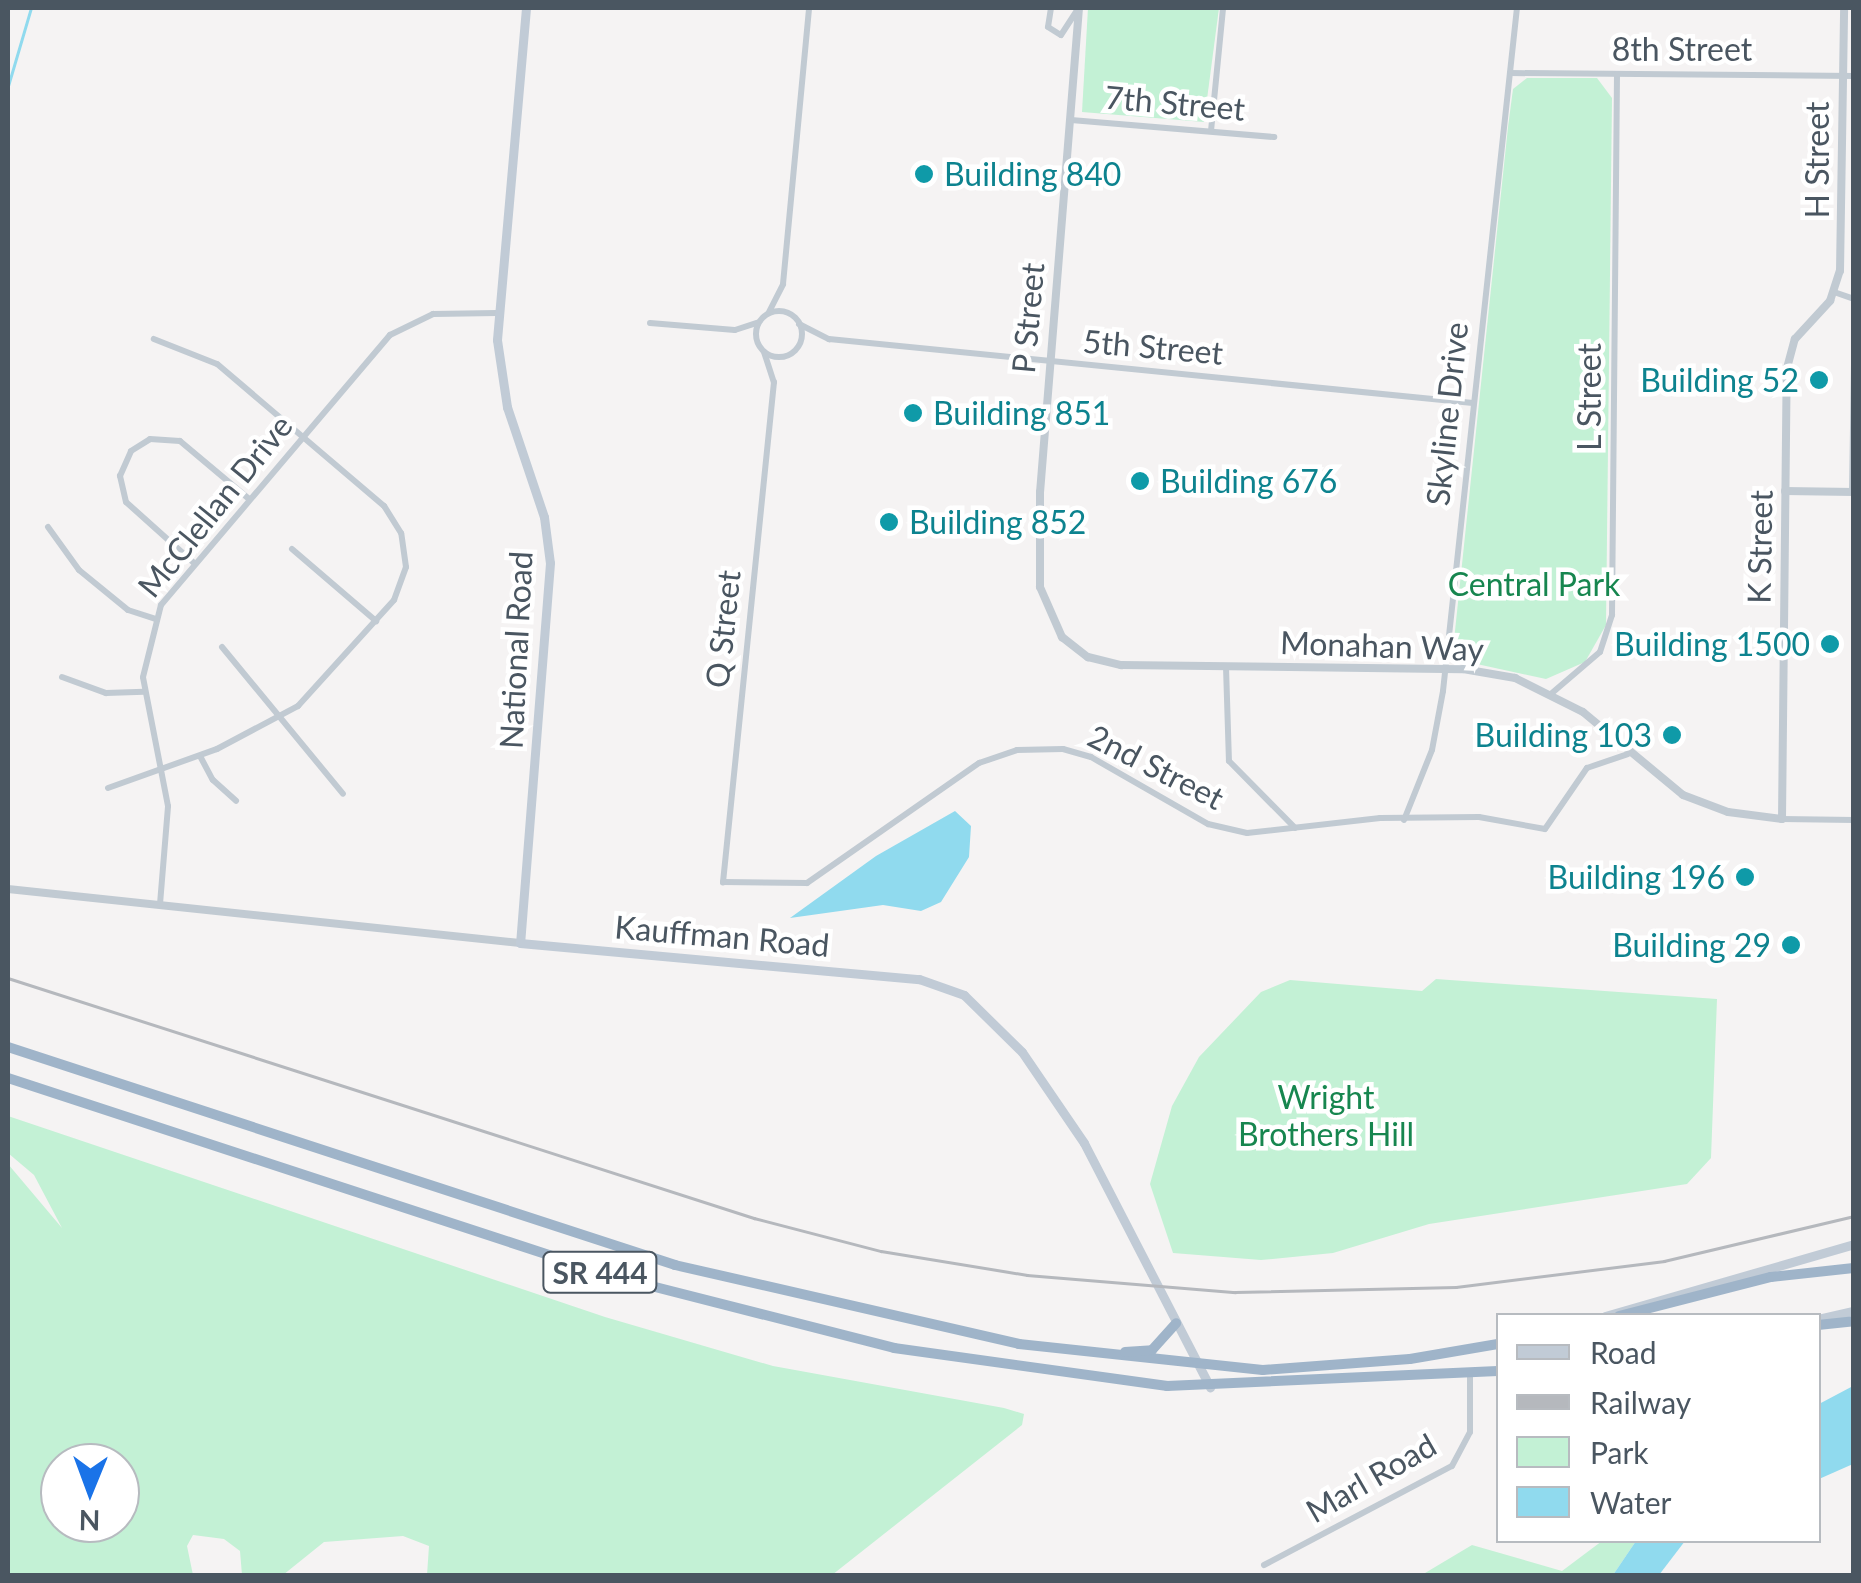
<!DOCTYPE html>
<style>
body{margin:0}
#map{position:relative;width:1861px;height:1583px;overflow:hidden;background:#f5f3f3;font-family:Lato,sans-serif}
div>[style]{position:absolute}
.green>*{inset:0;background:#c3f1d5}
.water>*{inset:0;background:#90daee}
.stream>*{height:2.5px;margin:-1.25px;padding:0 1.25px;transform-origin:1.25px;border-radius:1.25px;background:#90daee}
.minor>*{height:6px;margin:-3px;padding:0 3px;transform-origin:3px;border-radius:3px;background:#c1cad2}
.minor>.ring{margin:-3px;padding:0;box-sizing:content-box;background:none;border:6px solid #c1cad2;border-radius:50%}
.tertiary>*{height:8px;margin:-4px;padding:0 4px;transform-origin:4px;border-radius:4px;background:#c1cad2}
.secondary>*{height:9px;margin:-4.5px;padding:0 4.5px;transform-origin:4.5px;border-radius:4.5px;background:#c1cbd6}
.trunk>*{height:10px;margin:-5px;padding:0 5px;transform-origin:5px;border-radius:5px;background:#9fb4c9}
.rail>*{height:2.5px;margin:-1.25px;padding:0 1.25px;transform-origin:1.25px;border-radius:1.25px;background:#b5b8bd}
.dots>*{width:28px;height:28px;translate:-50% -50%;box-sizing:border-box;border:5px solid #fff;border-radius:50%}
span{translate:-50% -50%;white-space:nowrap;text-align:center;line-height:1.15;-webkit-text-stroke:9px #fff;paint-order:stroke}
.shield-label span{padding:2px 8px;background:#fff;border:2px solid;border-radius:8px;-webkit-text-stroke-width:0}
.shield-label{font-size:30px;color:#4a5661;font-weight:700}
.street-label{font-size:32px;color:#4a5661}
.culture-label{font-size:32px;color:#0d838f}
.left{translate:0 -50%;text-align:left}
.right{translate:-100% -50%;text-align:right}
.park-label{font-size:32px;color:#17864f}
.frame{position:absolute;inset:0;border:10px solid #4a5661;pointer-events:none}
.legend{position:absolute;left:1496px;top:1313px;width:325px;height:230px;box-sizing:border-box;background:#fff;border:2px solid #b7bbc0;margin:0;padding:12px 18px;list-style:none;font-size:30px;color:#4a5661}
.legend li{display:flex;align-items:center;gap:20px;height:50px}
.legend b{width:50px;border:2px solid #b7bbc0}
.north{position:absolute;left:40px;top:1443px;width:100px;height:100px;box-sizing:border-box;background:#fff;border:2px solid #b7bbc0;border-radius:50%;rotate:181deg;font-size:28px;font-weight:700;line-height:40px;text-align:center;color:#4a5661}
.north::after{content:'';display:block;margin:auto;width:35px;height:45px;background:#1a73e8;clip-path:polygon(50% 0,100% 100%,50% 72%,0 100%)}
</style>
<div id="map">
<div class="green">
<div style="clip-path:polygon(1088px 8px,1219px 8px,1204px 122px,1082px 112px)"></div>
<div style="clip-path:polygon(1527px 78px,1597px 78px,1612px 98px,1606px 625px,1585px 662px,1546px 679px,1463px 661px,1453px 650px,1508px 127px,1513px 89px)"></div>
<div style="clip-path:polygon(1436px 979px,1717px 999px,1711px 1158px,1687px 1184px,1429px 1224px,1333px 1253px,1261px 1260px,1173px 1253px,1150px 1184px,1172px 1106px,1199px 1057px,1261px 992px,1290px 980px,1422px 991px)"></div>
<div style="clip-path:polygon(evenodd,8px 1116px,605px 1317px,773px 1366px,1004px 1408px,1024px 1414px,1022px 1425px,832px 1575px,427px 1575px,429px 1546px,403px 1536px,324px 1542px,283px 1575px,242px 1575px,240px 1551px,224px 1539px,193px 1535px,187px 1546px,193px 1575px,8px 1575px,8px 1164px,62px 1228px,34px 1175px,8px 1153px,8px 1116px,60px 1463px,120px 1463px,120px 1523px,60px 1523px,60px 1463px)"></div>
<div style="clip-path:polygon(1602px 1541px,1636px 1541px,1613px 1575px,1420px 1576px,1472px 1545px,1562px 1571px)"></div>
</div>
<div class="water">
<div style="clip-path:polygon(955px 811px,971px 826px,969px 857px,941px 902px,921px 911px,883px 905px,790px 918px,876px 856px)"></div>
<div style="clip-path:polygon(1853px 1386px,1853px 1464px,1819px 1479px,1819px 1404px)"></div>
<div style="clip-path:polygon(1636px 1541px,1637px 1540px,1685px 1541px,1659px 1575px,1613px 1575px)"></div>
</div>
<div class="stream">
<div style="left:8px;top:86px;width:81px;rotate:-73.6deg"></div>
</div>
<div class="minor">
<div style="left:1051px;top:8px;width:19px;rotate:99deg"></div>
<div style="left:1048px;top:27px;width:15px;rotate:32deg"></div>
<div style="left:1061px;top:35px;width:31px;rotate:-57deg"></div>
<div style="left:1510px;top:73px;width:344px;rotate:0.5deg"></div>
<div style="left:1071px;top:120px;width:204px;rotate:4.8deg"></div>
<div style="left:1211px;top:131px;width:124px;rotate:-84.4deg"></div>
<div style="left:1834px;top:292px;width:21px;rotate:19deg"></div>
<div class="ring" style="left:756px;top:311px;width:40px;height:40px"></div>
<div style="left:769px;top:312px;width:31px;rotate:-63deg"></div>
<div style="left:783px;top:284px;width:277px;rotate:-84.6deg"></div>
<div style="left:650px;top:323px;width:85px;rotate:4.7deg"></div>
<div style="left:735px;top:330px;width:23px;rotate:-18deg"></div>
<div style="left:799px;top:324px;width:34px;rotate:27deg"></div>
<div style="left:829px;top:339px;width:647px;rotate:5.68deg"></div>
<div style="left:764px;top:352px;width:32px;rotate:72deg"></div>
<div style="left:774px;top:382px;width:503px;rotate:95.82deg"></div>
<div style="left:723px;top:882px;width:84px;rotate:0.7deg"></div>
<div style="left:807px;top:883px;width:210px;rotate:-34.9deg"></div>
<div style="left:979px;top:763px;width:40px;rotate:-18.9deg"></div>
<div style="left:1017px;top:750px;width:46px;rotate:-1.2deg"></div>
<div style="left:1063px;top:749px;width:29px;rotate:16deg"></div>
<div style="left:1091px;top:757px;width:135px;rotate:29.8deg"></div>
<div style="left:1208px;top:824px;width:40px;rotate:13deg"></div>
<div style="left:1247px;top:833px;width:134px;rotate:-6.4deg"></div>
<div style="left:1380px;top:818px;width:99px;rotate:-0.6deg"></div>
<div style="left:1479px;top:817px;width:67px;rotate:10.3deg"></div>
<div style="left:1545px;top:829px;width:74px;rotate:-55.5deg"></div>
<div style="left:1587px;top:768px;width:43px;rotate:-18.9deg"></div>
<div style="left:1852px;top:492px;width:133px;rotate:-89.1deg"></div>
<div style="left:48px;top:527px;width:53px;rotate:54.2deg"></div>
<div style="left:79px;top:570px;width:63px;rotate:39.2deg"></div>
<div style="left:128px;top:610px;width:28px;rotate:18deg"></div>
<div style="left:292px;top:549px;width:111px;rotate:40.6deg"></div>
<div style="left:194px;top:563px;width:91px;rotate:-138.1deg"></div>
<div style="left:126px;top:502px;width:27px;rotate:-103deg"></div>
<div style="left:120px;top:476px;width:27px;rotate:-66deg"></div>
<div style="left:131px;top:451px;width:22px;rotate:-32deg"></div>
<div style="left:150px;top:439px;width:30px;rotate:4deg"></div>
<div style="left:180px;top:441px;width:90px;rotate:40deg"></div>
<div style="left:222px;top:647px;width:190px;rotate:50.5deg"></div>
<div style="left:1226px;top:667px;width:94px;rotate:88.2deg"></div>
<div style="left:1229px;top:761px;width:94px;rotate:45.4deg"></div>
<div style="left:62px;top:677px;width:47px;rotate:20deg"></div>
<div style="left:106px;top:693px;width:38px;rotate:-2deg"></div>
<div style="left:1552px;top:693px;width:63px;rotate:-40.5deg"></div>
<div style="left:1600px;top:652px;width:39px;rotate:-72deg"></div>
<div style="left:1612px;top:615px;width:541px;rotate:-89.47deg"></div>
<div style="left:200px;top:756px;width:27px;rotate:62deg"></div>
<div style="left:213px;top:780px;width:31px;rotate:42deg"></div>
<div style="left:108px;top:788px;width:116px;rotate:-19.7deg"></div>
<div style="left:217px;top:749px;width:92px;rotate:-28deg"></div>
<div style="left:298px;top:706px;width:143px;rotate:-47.8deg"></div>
<div style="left:394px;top:600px;width:35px;rotate:-70deg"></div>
<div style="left:406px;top:567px;width:34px;rotate:-98deg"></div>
<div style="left:401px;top:533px;width:32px;rotate:-122deg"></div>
<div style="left:384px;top:506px;width:219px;rotate:-139.6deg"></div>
<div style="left:217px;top:364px;width:68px;rotate:-158.4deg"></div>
<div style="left:1782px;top:819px;width:72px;rotate:0.8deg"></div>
<div style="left:1404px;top:820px;width:75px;rotate:-68.2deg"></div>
<div style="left:1432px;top:750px;width:60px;rotate:-79.4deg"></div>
<div style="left:1443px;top:691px;width:687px;rotate:-83.82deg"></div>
<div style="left:160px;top:904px;width:98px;rotate:-85.3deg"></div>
<div style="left:168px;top:806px;width:131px;rotate:-101deg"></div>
<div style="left:143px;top:677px;width:74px;rotate:-76deg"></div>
<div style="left:161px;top:605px;width:354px;rotate:-49.7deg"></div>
<div style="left:390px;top:335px;width:48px;rotate:-26deg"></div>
<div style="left:433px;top:314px;width:64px;rotate:-0.9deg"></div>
<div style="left:1264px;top:1565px;width:212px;rotate:-27.8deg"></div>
<div style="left:1452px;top:1466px;width:38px;rotate:-62deg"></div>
<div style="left:1470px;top:1432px;width:59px;rotate:-90deg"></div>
</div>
<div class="tertiary">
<div style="left:1079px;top:8px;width:486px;rotate:94.6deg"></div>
<div style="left:1040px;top:492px;width:95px;rotate:90deg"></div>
<div style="left:1040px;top:587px;width:55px;rotate:66.3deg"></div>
<div style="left:1062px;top:637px;width:33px;rotate:38deg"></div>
<div style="left:1088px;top:657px;width:34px;rotate:14deg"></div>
<div style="left:1121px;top:665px;width:342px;rotate:0.7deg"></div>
<div style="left:1463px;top:669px;width:53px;rotate:9.8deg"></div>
<div style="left:1515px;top:678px;width:76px;rotate:26.6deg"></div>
<div style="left:1583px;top:712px;width:130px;rotate:39.7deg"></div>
<div style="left:1683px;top:795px;width:48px;rotate:20.7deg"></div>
<div style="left:1728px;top:812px;width:54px;rotate:7.4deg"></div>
<div style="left:1782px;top:819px;width:451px;rotate:-89.4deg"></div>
<div style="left:1787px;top:368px;width:30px;rotate:-75deg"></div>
<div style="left:1795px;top:339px;width:52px;rotate:-47.4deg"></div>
<div style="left:1830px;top:301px;width:32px;rotate:-72deg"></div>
<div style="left:1840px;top:271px;width:263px;rotate:-89.1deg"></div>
<div style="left:1785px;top:491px;width:69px;rotate:0.8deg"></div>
<div style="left:8px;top:889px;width:515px;rotate:6.02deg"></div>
</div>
<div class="secondary">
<div style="left:526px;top:8px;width:333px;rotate:95deg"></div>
<div style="left:497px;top:340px;width:68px;rotate:81.5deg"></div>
<div style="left:507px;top:407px;width:116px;rotate:71.4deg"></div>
<div style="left:544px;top:517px;width:46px;rotate:82.6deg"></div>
<div style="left:550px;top:563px;width:381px;rotate:94.5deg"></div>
<div style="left:520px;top:943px;width:401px;rotate:5.2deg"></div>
<div style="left:919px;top:979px;width:48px;rotate:19.6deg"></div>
<div style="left:964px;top:995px;width:81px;rotate:44.5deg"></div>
<div style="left:1022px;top:1052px;width:110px;rotate:55.7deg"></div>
<div style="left:1084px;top:1143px;width:275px;rotate:62.7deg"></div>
<div style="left:1605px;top:1316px;width:259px;rotate:-16.1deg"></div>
<div style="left:1818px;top:1319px;width:37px;rotate:-13deg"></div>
</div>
<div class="trunk">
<div style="left:8px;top:1047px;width:702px;rotate:18.1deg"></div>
<div style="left:675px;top:1265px;width:353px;rotate:12.9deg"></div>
<div style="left:1019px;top:1344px;width:245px;rotate:6.1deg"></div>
<div style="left:1263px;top:1370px;width:147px;rotate:-4.3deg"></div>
<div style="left:1410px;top:1359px;width:89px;rotate:-9.7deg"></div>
<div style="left:8px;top:1078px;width:640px;rotate:18.12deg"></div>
<div style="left:616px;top:1277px;width:287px;rotate:14.3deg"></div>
<div style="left:894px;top:1348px;width:276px;rotate:7.9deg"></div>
<div style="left:1167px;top:1386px;width:331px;rotate:-2.6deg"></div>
<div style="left:1619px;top:1316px;width:157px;rotate:-14.4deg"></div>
<div style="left:1771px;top:1277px;width:83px;rotate:-6.2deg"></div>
<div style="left:1818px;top:1325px;width:36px;rotate:-6deg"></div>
<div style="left:1125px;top:1352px;width:27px;rotate:-4deg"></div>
<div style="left:1152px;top:1350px;width:36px;rotate:-48deg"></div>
</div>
<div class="rail">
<div style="left:8px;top:978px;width:784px;rotate:17.83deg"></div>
<div style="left:754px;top:1218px;width:131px;rotate:14.6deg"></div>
<div style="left:881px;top:1251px;width:148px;rotate:9.3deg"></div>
<div style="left:1027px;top:1275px;width:209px;rotate:4.7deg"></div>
<div style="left:1235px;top:1292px;width:221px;rotate:-1.3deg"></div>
<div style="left:1456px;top:1287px;width:210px;rotate:-7.1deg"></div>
<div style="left:1664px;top:1261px;width:195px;rotate:-13.3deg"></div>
</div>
<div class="dots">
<div style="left:924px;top:174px;background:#0f9aa8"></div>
<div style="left:1819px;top:380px;background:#0f9aa8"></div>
<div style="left:913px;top:413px;background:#0f9aa8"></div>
<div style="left:1140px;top:481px;background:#0f9aa8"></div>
<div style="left:889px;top:522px;background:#0f9aa8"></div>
<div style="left:1830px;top:644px;background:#0f9aa8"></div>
<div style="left:1672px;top:735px;background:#0f9aa8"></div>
<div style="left:1745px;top:877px;background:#0f9aa8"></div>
<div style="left:1791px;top:945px;background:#0f9aa8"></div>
</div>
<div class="shield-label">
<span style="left:600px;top:1272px">SR 444</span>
</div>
<div class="street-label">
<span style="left:1682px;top:49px">8th Street</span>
<span style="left:1175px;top:103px;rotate:5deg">7th Street</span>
<span style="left:1817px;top:160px;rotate:-90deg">H Street</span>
<span style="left:1028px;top:318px;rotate:-85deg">P Street</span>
<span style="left:1153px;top:347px;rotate:5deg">5th Street</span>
<span style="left:1589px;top:397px;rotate:-90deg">L Street</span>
<span style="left:1447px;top:414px;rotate:-84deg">Skyline Drive</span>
<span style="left:215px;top:506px;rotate:-51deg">McClellan Drive</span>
<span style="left:1760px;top:547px;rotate:-89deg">K Street</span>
<span style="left:723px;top:629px;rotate:-84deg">Q Street</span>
<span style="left:1382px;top:646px;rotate:2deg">Monahan Way</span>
<span style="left:516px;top:650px;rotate:-87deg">National Road</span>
<span style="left:1156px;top:767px;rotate:27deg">2nd Street</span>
<span style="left:722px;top:936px;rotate:5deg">Kauffman Road</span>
<span style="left:1371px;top:1478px;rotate:-30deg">Marl Road</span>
</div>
<div class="culture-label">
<span class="left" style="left:944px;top:174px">Building 840</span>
<span class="right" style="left:1799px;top:380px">Building 52</span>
<span class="left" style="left:933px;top:413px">Building 851</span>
<span class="left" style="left:1160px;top:481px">Building 676</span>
<span class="left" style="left:909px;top:522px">Building 852</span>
<span class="right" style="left:1810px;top:644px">Building 1500</span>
<span class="right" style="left:1652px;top:735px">Building 103</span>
<span class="right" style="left:1725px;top:877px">Building 196</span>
<span class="right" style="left:1771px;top:945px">Building 29</span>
</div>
<div class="park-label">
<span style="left:1534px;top:584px">Central Park</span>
<span style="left:1326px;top:1116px">Wright<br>Brothers Hill</span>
</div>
<div class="frame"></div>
<ul class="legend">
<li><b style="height:12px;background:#c1cbd6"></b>Road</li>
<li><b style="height:12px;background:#b5b8bd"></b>Railway</li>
<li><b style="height:28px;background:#c3f1d5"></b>Park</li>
<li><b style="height:28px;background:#90daee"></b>Water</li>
</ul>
<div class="north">N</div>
</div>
